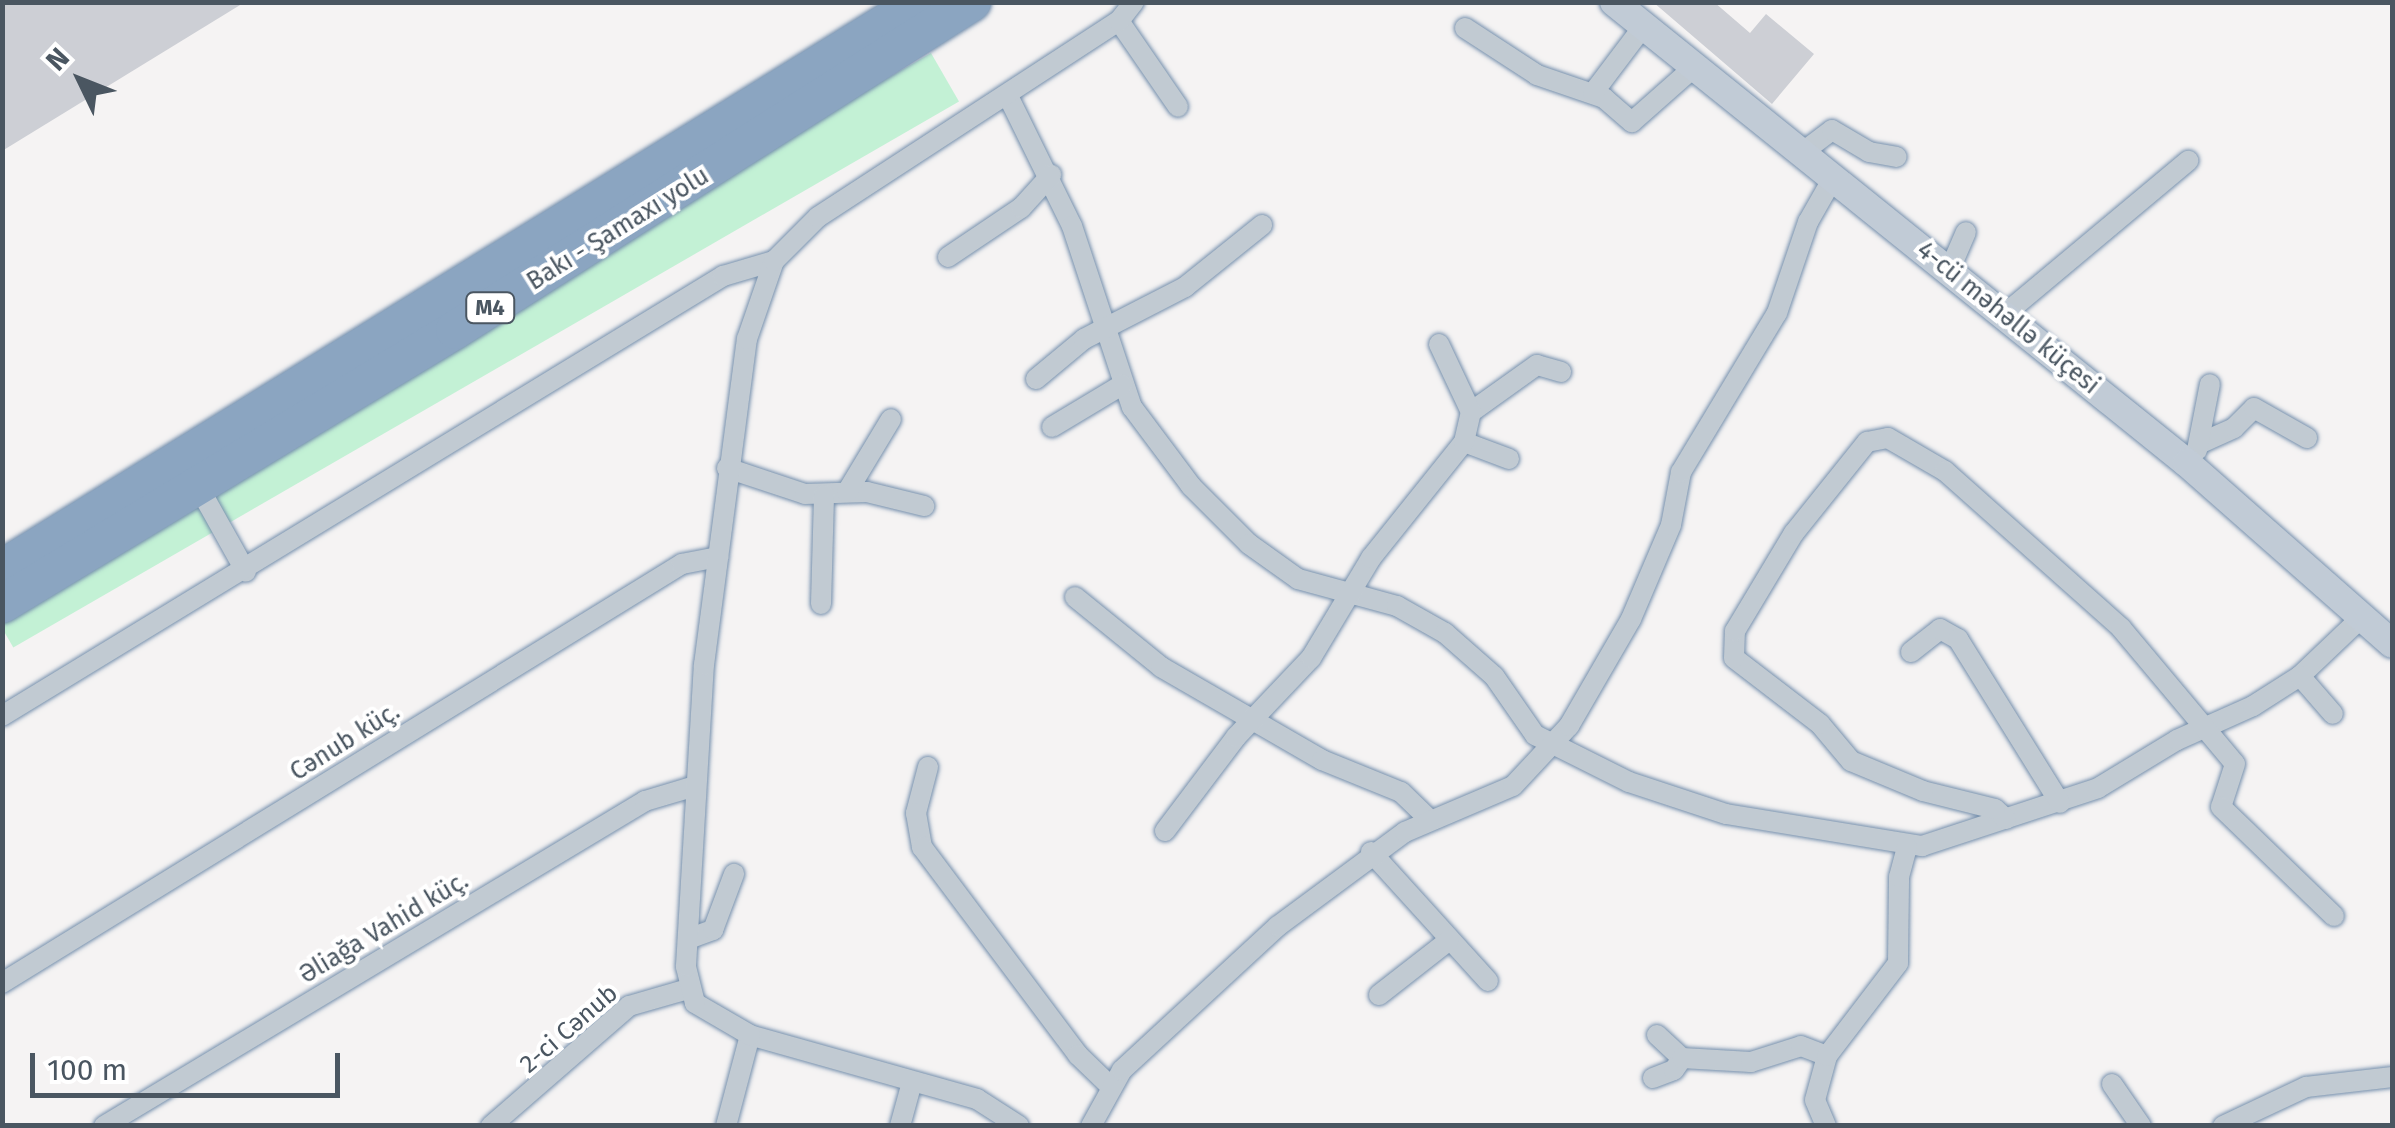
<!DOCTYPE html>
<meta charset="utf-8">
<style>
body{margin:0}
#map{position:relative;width:2395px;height:1128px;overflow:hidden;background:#f5f3f3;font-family:"Fira Sans",sans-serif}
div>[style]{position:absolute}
.green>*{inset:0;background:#c3f1d5;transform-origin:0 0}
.building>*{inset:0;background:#cdcfd5}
.roads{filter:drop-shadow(0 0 2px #7690ad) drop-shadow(0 0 2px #7690ad)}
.street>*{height:20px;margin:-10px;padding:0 10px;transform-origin:10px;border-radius:10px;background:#c1cad2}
.secondary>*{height:28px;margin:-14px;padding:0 14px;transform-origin:14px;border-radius:14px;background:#c1cbd6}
.highway>*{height:38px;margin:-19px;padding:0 19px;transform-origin:19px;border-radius:19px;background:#8ba5c1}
span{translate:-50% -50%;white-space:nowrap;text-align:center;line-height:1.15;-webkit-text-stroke:8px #fff;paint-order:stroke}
.shield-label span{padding:2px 8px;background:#fff;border:2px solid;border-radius:8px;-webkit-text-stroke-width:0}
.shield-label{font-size:22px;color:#4a5661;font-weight:700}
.street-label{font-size:25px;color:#4a5661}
.frame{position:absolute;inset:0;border:5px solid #4a5661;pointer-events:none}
.north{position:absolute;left:30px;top:30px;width:100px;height:100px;-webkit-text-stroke:8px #fff;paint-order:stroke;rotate:313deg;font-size:28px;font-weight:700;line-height:40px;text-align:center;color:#4a5661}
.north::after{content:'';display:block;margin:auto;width:35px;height:45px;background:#4a5661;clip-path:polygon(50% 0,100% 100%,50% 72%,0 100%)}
.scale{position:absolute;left:30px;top:1053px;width:310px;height:45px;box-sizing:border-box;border:5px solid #4a5661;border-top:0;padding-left:12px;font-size:30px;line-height:35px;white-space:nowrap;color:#4a5661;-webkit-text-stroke:8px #fff;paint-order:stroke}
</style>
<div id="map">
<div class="green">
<div style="left:931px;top:53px;width:56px;height:1092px;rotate:60deg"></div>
</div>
<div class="building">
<div style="clip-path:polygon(2px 2px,245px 2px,2px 151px)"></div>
<div style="clip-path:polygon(1653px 2px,1714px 2px,1750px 33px,1766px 14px,1814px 54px,1772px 104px)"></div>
</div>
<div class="roads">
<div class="street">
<div style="left:1119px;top:21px;width:104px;rotate:55.5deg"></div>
<div style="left:1465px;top:28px;width:86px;rotate:33.1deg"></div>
<div style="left:1537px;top:75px;width:71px;rotate:18.9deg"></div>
<div style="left:1604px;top:98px;width:37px;rotate:41deg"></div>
<div style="left:1632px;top:122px;width:80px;rotate:-41.5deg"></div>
<div style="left:1593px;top:93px;width:83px;rotate:-52.9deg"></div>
<div style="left:1008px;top:96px;width:145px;rotate:63.8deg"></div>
<div style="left:1072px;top:226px;width:191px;rotate:71.7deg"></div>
<div style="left:1132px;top:407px;width:99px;rotate:53.2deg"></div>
<div style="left:1191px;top:486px;width:82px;rotate:45deg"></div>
<div style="left:1249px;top:544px;width:60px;rotate:35.5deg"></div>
<div style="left:1298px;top:579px;width:103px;rotate:15.3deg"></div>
<div style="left:1397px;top:606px;width:55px;rotate:29.4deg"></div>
<div style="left:1445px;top:633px;width:65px;rotate:41.3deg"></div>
<div style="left:1494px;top:676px;width:72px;rotate:55.2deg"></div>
<div style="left:1535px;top:735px;width:105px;rotate:26.6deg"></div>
<div style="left:1629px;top:782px;width:102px;rotate:18.3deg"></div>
<div style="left:1726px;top:814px;width:199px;rotate:9.3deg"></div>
<div style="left:1922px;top:846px;width:185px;rotate:-18.2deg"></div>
<div style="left:2098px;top:788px;width:92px;rotate:-31.3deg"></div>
<div style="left:2177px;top:740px;width:83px;rotate:-24.1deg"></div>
<div style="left:2253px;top:706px;width:56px;rotate:-32.6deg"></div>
<div style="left:2300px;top:676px;width:86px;rotate:-43.6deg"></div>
<div style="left:1799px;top:155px;width:41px;rotate:-37.1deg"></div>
<div style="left:1832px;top:130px;width:43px;rotate:30.7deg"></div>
<div style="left:1869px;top:152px;width:28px;rotate:10deg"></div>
<div style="left:948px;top:257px;width:88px;rotate:-33.9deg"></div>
<div style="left:1021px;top:208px;width:45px;rotate:-47.7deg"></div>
<div style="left:1950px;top:269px;width:40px;rotate:-66.6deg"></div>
<div style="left:2005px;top:314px;width:239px;rotate:-39.9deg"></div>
<div style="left:1036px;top:379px;width:62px;rotate:-39.8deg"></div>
<div style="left:1084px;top:339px;width:114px;rotate:-27.2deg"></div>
<div style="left:1185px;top:287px;width:99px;rotate:-38.8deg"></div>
<div style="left:1471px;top:412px;width:81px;rotate:-35.5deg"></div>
<div style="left:1537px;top:365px;width:25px;rotate:16deg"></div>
<div style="left:1052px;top:427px;width:82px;rotate:-31deg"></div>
<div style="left:1464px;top:442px;width:48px;rotate:20.7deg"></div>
<div style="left:2203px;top:442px;width:34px;rotate:-24deg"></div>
<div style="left:2234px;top:428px;width:28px;rotate:-45deg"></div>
<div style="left:2254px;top:408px;width:61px;rotate:29.5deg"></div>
<div style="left:2197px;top:450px;width:67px;rotate:-78.9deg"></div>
<div style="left:727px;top:468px;width:82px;rotate:18.4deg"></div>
<div style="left:805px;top:494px;width:62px;rotate:-1.8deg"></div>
<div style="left:867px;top:492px;width:59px;rotate:13.8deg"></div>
<div style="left:198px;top:486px;width:98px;rotate:60.8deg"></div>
<div style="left:847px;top:492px;width:85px;rotate:-58.9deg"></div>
<div style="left:1075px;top:597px;width:111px;rotate:39.1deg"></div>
<div style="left:1161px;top:667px;width:186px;rotate:30deg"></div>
<div style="left:1322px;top:760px;width:85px;rotate:22.1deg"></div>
<div style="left:1401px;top:792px;width:39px;rotate:44deg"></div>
<div style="left:821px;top:604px;width:109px;rotate:-88.4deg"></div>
<div style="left:1911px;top:652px;width:37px;rotate:-38deg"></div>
<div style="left:1940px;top:629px;width:21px;rotate:29deg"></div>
<div style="left:1958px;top:639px;width:193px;rotate:58.1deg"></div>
<div style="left:2300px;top:676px;width:50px;rotate:49deg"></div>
<div style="left:2px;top:716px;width:845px;rotate:-31.39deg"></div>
<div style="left:723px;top:276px;width:53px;rotate:-16.4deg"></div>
<div style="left:928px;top:767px;width:48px;rotate:104.6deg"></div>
<div style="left:916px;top:813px;width:35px;rotate:80deg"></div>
<div style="left:922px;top:847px;width:260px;rotate:53.1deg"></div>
<div style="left:1078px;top:1055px;width:42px;rotate:44deg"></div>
<div style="left:2006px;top:819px;width:15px;rotate:-138deg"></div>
<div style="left:1995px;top:809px;width:74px;rotate:-166deg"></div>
<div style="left:1923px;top:791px;width:78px;rotate:-157.4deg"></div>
<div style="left:1851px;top:761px;width:48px;rotate:-130deg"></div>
<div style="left:1820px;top:724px;width:108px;rotate:-142.5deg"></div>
<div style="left:1734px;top:658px;width:27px;rotate:-88deg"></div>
<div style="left:1735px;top:631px;width:114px;rotate:-59deg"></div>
<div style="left:1794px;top:533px;width:117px;rotate:-51.3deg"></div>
<div style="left:1867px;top:442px;width:21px;rotate:-11deg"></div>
<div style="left:1888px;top:438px;width:66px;rotate:30.1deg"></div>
<div style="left:1945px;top:471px;width:236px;rotate:41.7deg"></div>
<div style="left:2121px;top:628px;width:177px;rotate:50deg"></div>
<div style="left:2235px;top:764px;width:45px;rotate:108deg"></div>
<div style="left:2221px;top:807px;width:157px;rotate:44deg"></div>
<div style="left:1165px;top:831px;width:118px;rotate:-52.9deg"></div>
<div style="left:1236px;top:737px;width:109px;rotate:-46.5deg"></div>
<div style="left:1311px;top:658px;width:117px;rotate:-59deg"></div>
<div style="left:1371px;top:558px;width:149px;rotate:-51.3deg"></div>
<div style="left:1464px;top:442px;width:31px;rotate:-77deg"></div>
<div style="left:1471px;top:412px;width:75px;rotate:-115.2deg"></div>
<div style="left:1371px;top:852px;width:174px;rotate:47.8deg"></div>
<div style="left:688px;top:939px;width:27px;rotate:-20deg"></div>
<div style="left:713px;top:930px;width:60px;rotate:-69.4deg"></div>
<div style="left:2px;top:983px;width:799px;rotate:-31.64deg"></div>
<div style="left:682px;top:564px;width:37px;rotate:-11deg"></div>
<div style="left:1379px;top:995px;width:88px;rotate:-38deg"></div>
<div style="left:1657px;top:1035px;width:34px;rotate:43deg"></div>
<div style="left:1653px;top:1078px;width:22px;rotate:-21deg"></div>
<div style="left:1674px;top:1070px;width:14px;rotate:-56deg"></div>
<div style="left:1682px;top:1058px;width:69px;rotate:3.3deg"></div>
<div style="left:1751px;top:1062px;width:52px;rotate:-17.7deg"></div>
<div style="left:1801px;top:1046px;width:28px;rotate:21deg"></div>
<div style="left:2112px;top:1084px;width:51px;rotate:55.4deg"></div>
<div style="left:104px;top:1126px;width:631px;rotate:-30.99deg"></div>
<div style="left:645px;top:801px;width:52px;rotate:-16.7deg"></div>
<div style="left:491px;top:1126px;width:183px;rotate:-41deg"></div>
<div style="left:629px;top:1006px;width:61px;rotate:-16.1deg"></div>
<div style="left:726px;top:1126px;width:94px;rotate:-75.2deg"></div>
<div style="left:900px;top:1126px;width:46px;rotate:-74.7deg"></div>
<div style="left:1019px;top:1126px;width:50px;rotate:-147.3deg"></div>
<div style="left:977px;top:1099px;width:236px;rotate:-164.3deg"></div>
<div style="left:750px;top:1035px;width:64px;rotate:-149.8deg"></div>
<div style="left:695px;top:1003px;width:38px;rotate:-104deg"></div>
<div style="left:686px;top:966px;width:302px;rotate:-86.6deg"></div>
<div style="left:704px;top:665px;width:329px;rotate:-82.5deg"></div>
<div style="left:747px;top:339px;width:83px;rotate:-70.9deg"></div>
<div style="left:774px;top:261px;width:62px;rotate:-45deg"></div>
<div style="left:818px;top:217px;width:359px;rotate:-33.1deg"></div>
<div style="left:1119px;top:21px;width:24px;rotate:-52deg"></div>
<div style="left:1091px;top:1126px;width:64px;rotate:-61deg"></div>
<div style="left:1122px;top:1070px;width:212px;rotate:-42.7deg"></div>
<div style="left:1278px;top:926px;width:158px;rotate:-36.5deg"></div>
<div style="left:1405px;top:832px;width:117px;rotate:-23.1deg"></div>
<div style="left:1513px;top:786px;width:82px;rotate:-47deg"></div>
<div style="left:1569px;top:726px;width:124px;rotate:-59.9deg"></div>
<div style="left:1631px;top:619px;width:102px;rotate:-66.9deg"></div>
<div style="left:1671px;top:525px;width:54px;rotate:-79.3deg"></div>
<div style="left:1681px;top:472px;width:186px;rotate:-58.9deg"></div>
<div style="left:1777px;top:313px;width:96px;rotate:-71.2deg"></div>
<div style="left:1808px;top:222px;width:48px;rotate:-60.3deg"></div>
<div style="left:1826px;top:1126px;width:28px;rotate:-113deg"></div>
<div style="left:1815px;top:1100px;width:46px;rotate:-74.7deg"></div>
<div style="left:1827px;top:1056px;width:117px;rotate:-52.6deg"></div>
<div style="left:1898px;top:963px;width:86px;rotate:-89.3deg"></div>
<div style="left:1899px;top:877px;width:31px;rotate:-75deg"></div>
<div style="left:2223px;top:1126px;width:92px;rotate:-25.2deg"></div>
<div style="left:2306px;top:1087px;width:87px;rotate:-6.6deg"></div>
</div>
<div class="secondary">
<div style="left:1614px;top:2px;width:735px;rotate:38.82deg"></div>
<div style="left:2187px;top:463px;width:273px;rotate:41.4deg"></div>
</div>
<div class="highway">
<div style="left:2px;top:569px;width:1079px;rotate:-31.7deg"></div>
<div style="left:2px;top:604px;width:529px;rotate:-31.17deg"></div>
<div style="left:455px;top:330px;width:612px;rotate:-32.39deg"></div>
</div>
</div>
<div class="shield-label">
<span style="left:490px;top:308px">M4</span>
</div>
<div class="street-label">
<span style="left:618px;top:229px;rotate:-32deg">Bakı - Şamaxı yolu</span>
<span style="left:2008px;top:318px;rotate:39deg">4-cü məhəllə küçesi</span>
<span style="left:345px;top:742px;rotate:-32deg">Cənub küç.</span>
<span style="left:384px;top:928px;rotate:-31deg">Əliağa Vahid küç.</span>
<span style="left:569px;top:1029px;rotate:-41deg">2-ci Cənub</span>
</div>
<div class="frame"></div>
<div class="north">N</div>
<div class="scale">100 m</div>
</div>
